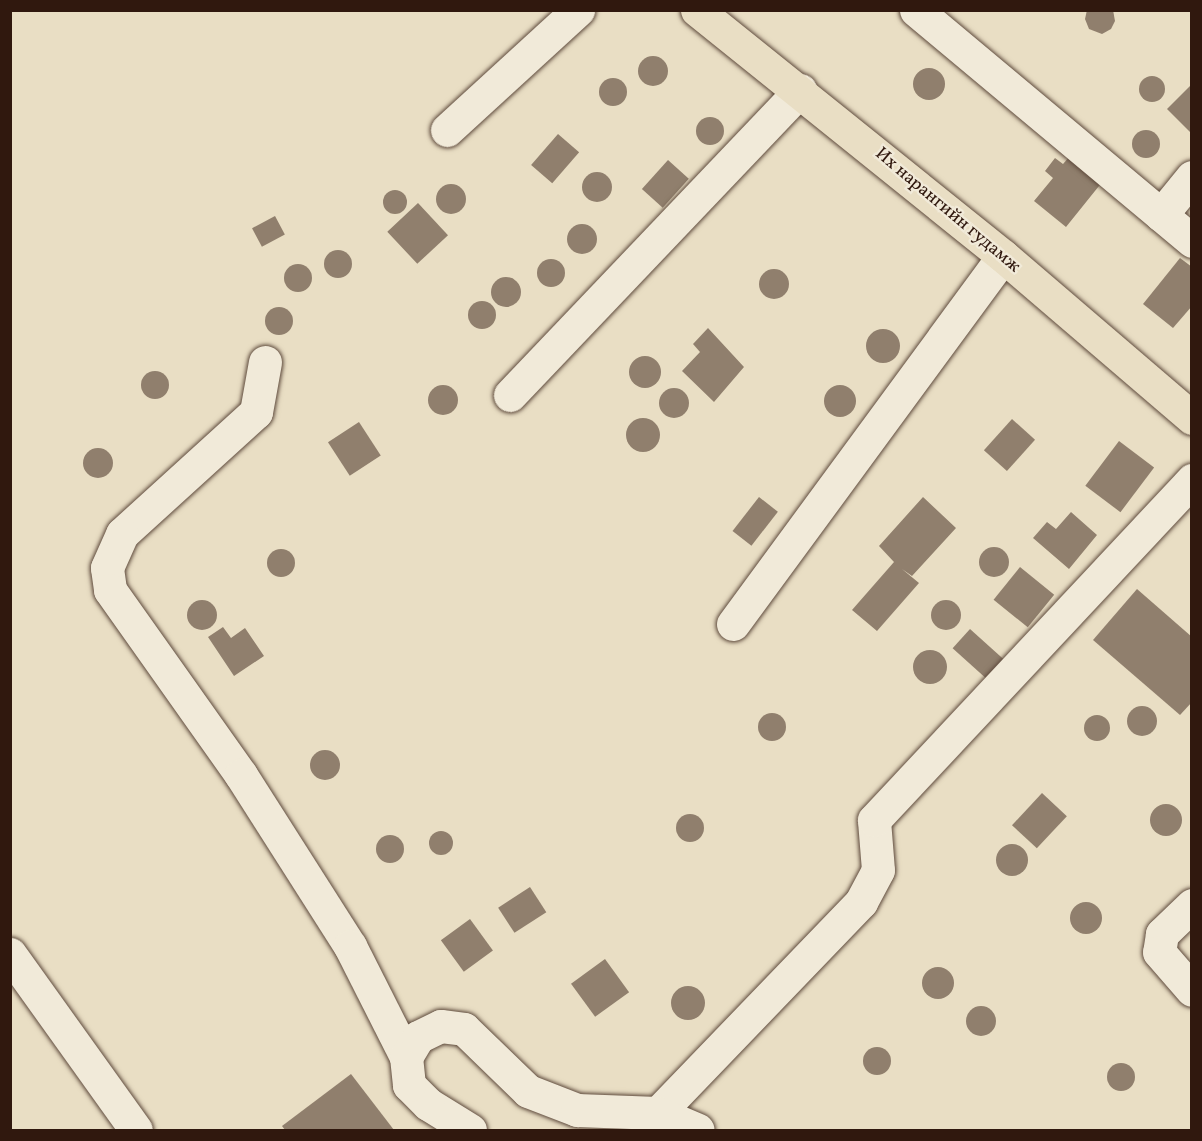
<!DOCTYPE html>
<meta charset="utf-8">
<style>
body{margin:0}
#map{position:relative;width:1202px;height:1141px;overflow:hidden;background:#e9dec4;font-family:Vollkorn,serif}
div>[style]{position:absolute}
.building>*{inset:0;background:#907f6d;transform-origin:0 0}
.round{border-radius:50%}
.roads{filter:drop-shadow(0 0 2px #5e4a3c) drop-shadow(0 0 2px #5e4a3c)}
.minor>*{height:33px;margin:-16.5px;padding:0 16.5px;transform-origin:16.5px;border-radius:16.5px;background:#f1ead9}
.major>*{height:33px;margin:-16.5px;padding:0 16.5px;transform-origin:16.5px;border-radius:16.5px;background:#e9dec4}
span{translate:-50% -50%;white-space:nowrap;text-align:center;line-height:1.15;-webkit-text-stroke:4.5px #f1ead9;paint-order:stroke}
.street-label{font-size:18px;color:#30180e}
.frame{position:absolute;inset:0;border:12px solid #30180e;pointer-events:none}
</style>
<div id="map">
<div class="building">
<div style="clip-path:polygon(1087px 10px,1113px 10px,1115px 21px,1111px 29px,1102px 34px,1089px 29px,1085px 19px)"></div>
<div class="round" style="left:638px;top:56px;width:30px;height:30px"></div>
<div class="round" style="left:913px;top:68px;width:32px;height:32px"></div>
<div class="round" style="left:1139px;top:76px;width:26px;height:26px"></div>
<div class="round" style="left:599px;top:78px;width:28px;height:28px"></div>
<div style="clip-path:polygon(1192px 84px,1192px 130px,1190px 132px,1167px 109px)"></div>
<div class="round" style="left:696px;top:117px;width:28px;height:28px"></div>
<div class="round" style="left:1132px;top:130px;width:28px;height:28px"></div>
<div style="left:558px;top:134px;width:28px;height:41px;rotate:41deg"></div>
<div style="clip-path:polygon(1071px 155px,1103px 181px,1066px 227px,1034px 201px,1053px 178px,1045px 171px,1055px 158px,1063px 164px)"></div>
<div style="left:668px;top:160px;width:28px;height:39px;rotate:42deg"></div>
<div class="round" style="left:582px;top:172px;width:30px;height:30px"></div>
<div class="round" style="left:436px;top:184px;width:30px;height:30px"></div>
<div class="round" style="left:383px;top:190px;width:24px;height:24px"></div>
<div style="left:418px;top:203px;width:44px;height:42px;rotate:47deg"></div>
<div style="left:275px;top:216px;width:21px;height:26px;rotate:62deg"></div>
<div class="round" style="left:567px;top:224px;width:30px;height:30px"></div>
<div class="round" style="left:324px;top:250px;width:28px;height:28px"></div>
<div style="clip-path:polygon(1180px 258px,1192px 267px,1192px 306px,1173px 328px,1143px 304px)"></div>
<div class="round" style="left:537px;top:259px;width:28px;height:28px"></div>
<div class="round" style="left:284px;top:264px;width:28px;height:28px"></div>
<div class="round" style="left:759px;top:269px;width:30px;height:30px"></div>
<div class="round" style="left:491px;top:277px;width:30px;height:30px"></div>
<div class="round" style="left:468px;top:301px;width:28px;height:28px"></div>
<div class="round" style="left:265px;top:307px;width:28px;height:28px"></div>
<div style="clip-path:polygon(708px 328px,744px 367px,714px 402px,682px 371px,700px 352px,693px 344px)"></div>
<div class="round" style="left:866px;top:329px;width:34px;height:34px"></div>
<div class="round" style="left:629px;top:356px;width:32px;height:32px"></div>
<div class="round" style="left:141px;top:371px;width:28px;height:28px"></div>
<div class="round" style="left:428px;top:385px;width:30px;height:30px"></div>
<div class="round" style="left:824px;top:385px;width:32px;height:32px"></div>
<div class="round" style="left:659px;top:388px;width:30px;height:30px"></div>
<div class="round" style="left:626px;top:418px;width:34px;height:34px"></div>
<div style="left:1012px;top:419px;width:31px;height:42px;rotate:42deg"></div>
<div style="left:359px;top:422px;width:40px;height:37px;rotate:57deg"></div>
<div style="left:1119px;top:441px;width:44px;height:56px;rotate:37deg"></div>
<div class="round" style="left:83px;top:448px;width:30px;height:30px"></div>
<div style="left:759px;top:497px;width:24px;height:43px;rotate:38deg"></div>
<div style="clip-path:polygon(923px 497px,956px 528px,912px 576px,902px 569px,919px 583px,877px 631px,852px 610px,894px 562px,879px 546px)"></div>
<div style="clip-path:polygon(1071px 512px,1097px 535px,1069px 569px,1033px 538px,1047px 522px,1056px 529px)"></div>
<div class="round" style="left:979px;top:547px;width:30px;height:30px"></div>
<div class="round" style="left:267px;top:549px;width:28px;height:28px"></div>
<div style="left:1020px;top:567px;width:44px;height:42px;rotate:39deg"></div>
<div style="clip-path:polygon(1137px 589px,1192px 637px,1192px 702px,1180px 715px,1093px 640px)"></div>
<div class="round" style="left:931px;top:600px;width:30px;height:30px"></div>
<div class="round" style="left:187px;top:600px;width:30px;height:30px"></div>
<div style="clip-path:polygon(223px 627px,231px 638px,245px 628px,264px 656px,234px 676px,208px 637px)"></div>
<div style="left:970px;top:629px;width:46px;height:26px;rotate:42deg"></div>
<div class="round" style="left:913px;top:650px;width:34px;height:34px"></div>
<div class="round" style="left:1127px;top:706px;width:30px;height:30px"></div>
<div class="round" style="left:758px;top:713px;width:28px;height:28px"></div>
<div class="round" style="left:1084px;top:715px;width:26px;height:26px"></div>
<div class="round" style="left:310px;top:750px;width:30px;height:30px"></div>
<div style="left:1042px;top:793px;width:34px;height:44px;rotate:43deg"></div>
<div class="round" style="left:1150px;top:804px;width:32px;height:32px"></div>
<div class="round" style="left:676px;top:814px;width:28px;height:28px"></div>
<div class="round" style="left:429px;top:831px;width:24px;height:24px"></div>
<div class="round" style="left:376px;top:835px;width:28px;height:28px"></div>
<div class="round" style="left:996px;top:844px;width:32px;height:32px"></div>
<div style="left:530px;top:887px;width:30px;height:38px;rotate:57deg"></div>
<div class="round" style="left:1070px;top:902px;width:32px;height:32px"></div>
<div style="left:470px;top:919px;width:39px;height:36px;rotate:54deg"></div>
<div style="left:605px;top:959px;width:41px;height:42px;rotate:54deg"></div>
<div class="round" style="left:922px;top:967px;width:32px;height:32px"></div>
<div class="round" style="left:671px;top:986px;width:34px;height:34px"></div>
<div class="round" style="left:966px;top:1006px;width:30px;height:30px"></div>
<div class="round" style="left:863px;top:1047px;width:28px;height:28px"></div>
<div class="round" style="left:1107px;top:1063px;width:28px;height:28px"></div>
<div style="clip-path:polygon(351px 1074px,394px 1130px,285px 1130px,282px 1126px)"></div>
</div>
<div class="roads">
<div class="minor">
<div style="left:916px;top:10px;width:360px;rotate:39.9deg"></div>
<div style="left:447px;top:130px;width:178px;rotate:-42.5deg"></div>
<div style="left:1161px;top:215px;width:49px;rotate:-50.8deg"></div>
<div style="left:265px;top:362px;width:51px;rotate:100.2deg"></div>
<div style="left:256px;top:412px;width:181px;rotate:137.7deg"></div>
<div style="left:122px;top:534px;width:37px;rotate:114deg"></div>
<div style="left:107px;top:568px;width:22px;rotate:82deg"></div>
<div style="left:110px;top:590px;width:227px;rotate:54.7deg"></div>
<div style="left:241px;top:775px;width:203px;rotate:57.5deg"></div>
<div style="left:350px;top:946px;width:124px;rotate:63.2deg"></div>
<div style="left:510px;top:395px;width:421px;rotate:-46.4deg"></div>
<div style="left:733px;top:624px;width:456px;rotate:-53.7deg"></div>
<div style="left:1192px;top:905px;width:42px;rotate:136deg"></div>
<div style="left:1162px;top:934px;width:18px;rotate:99deg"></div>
<div style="left:1159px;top:952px;width:50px;rotate:49deg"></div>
<div style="left:10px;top:954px;width:216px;rotate:54.4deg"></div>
<div style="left:658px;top:1113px;width:293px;rotate:-46.1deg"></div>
<div style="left:861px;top:902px;width:36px;rotate:-62deg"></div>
<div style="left:878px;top:870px;width:50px;rotate:-94.6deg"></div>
<div style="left:874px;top:820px;width:466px;rotate:-46.9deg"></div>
<div style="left:470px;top:1130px;width:49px;rotate:-148.2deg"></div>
<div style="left:428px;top:1104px;width:27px;rotate:-135deg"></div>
<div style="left:409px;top:1085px;width:28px;rotate:-96deg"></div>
<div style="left:406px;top:1057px;width:23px;rotate:-59deg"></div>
<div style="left:418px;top:1037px;width:25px;rotate:-26deg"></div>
<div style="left:441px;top:1026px;width:23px;rotate:7deg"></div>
<div style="left:464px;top:1029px;width:89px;rotate:44.1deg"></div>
<div style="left:528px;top:1091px;width:53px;rotate:21.2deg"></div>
<div style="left:577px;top:1110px;width:81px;rotate:2.1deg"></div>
<div style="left:658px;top:1113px;width:43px;rotate:23deg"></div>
</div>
<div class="major">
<div style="left:697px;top:10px;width:393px;rotate:38.8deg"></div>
<div style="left:1003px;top:256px;width:249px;rotate:40.6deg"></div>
</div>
</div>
<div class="street-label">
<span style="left:947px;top:211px;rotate:40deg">Их нарангийн гудамж</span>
</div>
<div class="frame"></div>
</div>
